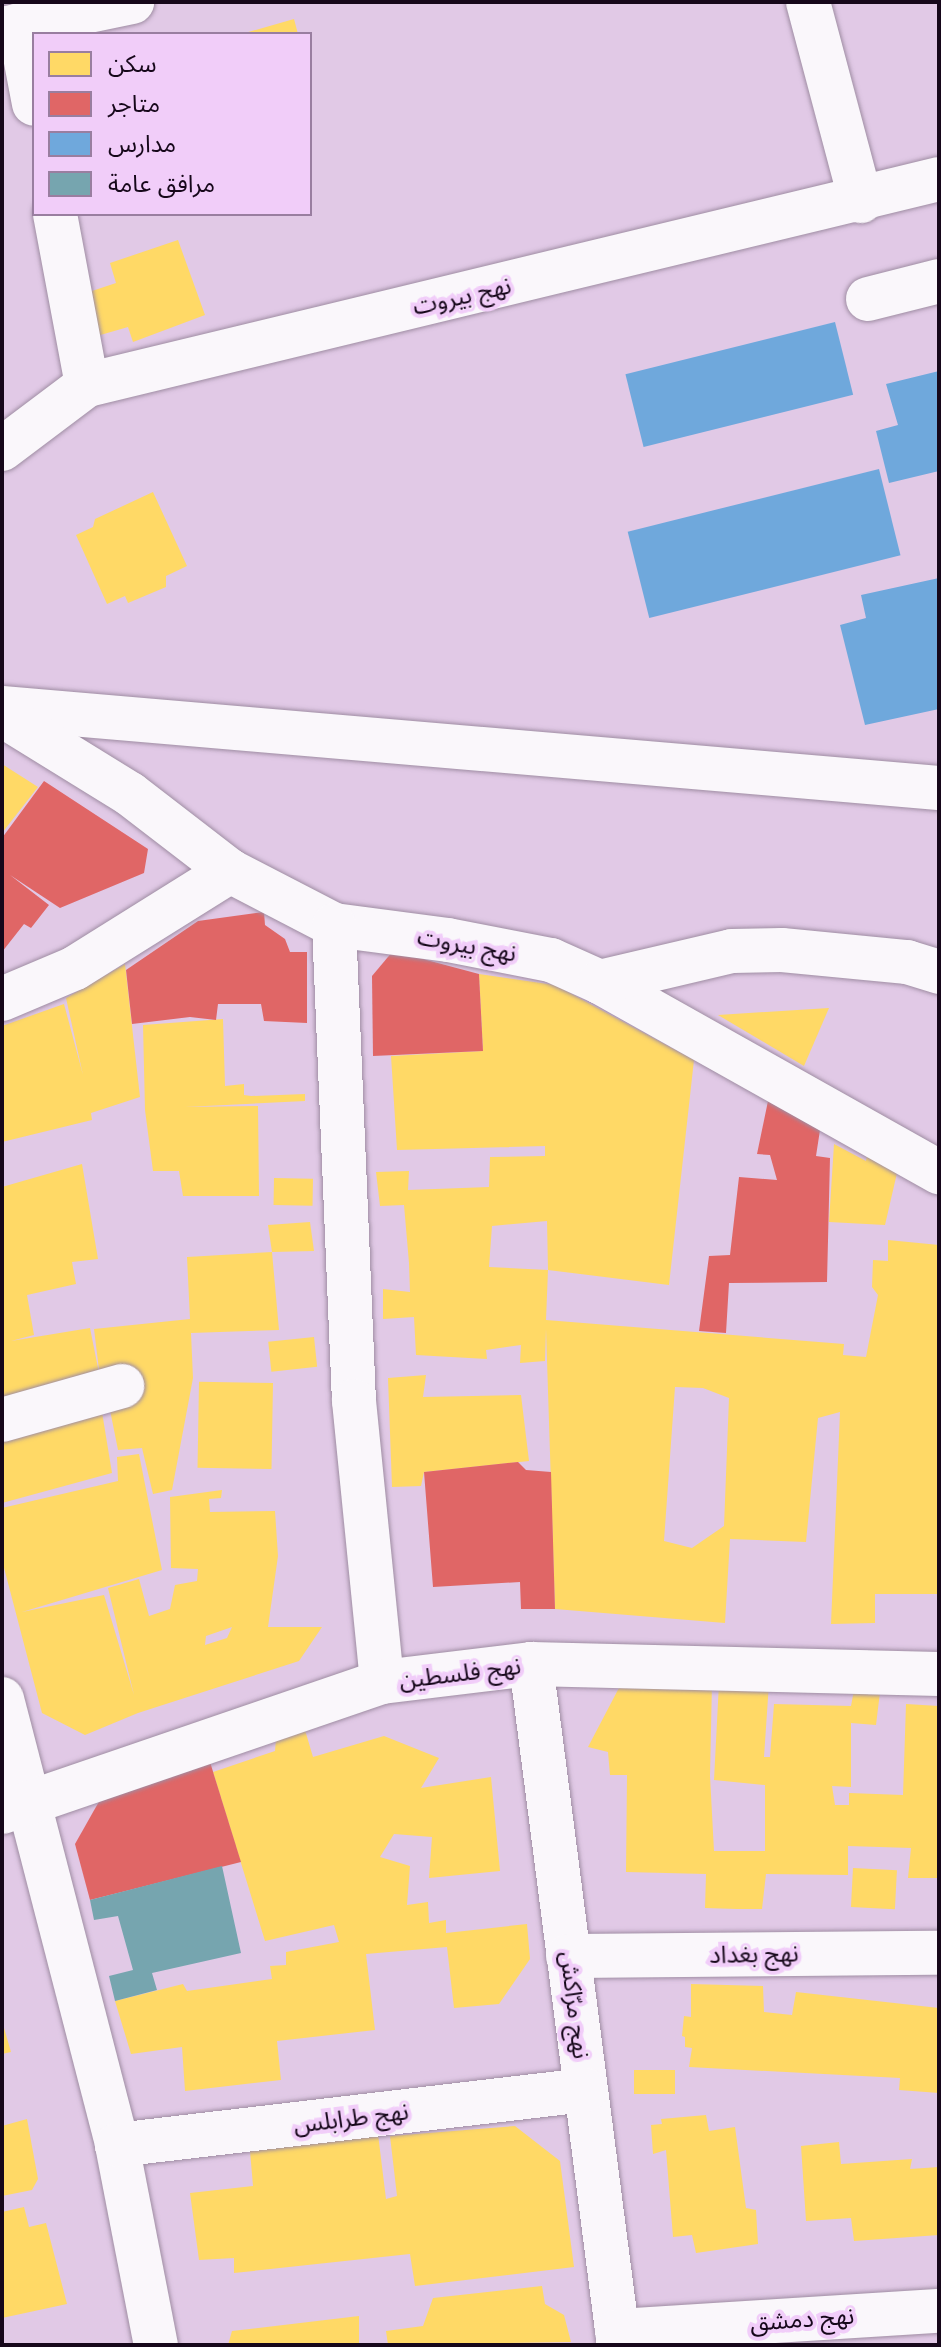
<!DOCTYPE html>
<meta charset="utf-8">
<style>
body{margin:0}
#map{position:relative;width:941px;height:2347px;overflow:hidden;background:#e1c9e6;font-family:"PT Sans","Noto Sans Arabic",sans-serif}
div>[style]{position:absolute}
.homes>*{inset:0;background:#ffd966;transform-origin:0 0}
.shops>*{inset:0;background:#e06666}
.schools>*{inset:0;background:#6fa8dc;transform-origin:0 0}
.public>*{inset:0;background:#76a5af}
.roads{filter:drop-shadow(0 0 2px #9f8da3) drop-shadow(0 0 2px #9f8da3)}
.minor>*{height:44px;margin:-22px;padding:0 22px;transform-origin:22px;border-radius:22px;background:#faf7fb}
span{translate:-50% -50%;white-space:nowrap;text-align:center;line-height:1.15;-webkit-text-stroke:8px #f1cdf9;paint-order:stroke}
.street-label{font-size:24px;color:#16071a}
.frame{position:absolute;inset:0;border:4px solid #16071a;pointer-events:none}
.legend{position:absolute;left:32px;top:32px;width:280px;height:184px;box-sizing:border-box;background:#f1cdf9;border:2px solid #997ea0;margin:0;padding:10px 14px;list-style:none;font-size:24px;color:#16071a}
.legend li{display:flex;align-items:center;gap:16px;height:40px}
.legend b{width:40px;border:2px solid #997ea0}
</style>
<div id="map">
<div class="homes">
<div style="clip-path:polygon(294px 19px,298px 34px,245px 34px,245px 33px)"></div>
<div style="clip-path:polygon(178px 240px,205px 315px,133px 342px,128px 327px,97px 336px,92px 291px,116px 283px,110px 263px)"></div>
<div style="clip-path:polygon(153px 492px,187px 566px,166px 576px,166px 587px,128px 603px,125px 596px,107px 604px,76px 535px,93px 527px,95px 519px)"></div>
<div style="clip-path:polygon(2px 764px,38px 787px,2px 833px)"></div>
<div style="clip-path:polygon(125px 964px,140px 1097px,91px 1113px,92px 1120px,2px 1142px,2px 1026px,64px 1004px,83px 1075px,66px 998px)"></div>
<div style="clip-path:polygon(evenodd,479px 974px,555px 985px,694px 1060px,669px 1285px,548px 1270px,546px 1320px,844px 1344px,843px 1355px,866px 1357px,878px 1295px,872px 1287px,873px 1260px,888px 1261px,888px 1240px,939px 1245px,939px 1594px,875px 1594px,875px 1623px,831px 1624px,840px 1412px,818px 1418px,806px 1542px,730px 1539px,725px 1623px,555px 1609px,546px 1329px,545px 1361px,520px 1363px,521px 1345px,486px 1350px,487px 1359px,416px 1355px,414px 1317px,383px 1319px,383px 1289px,410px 1292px,409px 1263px,404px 1205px,380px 1206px,376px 1172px,409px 1171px,408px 1190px,489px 1187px,490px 1157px,545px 1156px,545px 1146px,397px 1150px,391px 1056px,483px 1051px,479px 974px,547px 1221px,548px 1270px,489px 1267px,492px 1226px,547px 1221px,479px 974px,675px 1387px,703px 1388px,729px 1398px,724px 1526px,692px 1548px,664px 1541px,675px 1387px)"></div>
<div style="clip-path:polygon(829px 1008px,804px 1066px,718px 1015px)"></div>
<div style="clip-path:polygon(223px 1019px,225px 1086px,244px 1084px,244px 1095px,251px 1096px,305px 1094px,305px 1101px,185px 1107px,258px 1106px,259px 1196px,183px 1196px,179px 1171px,153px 1171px,145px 1110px,143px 1025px)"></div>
<div style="clip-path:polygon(834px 1144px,866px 1161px,867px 1156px,897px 1173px,885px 1225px,829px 1222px)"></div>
<div style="clip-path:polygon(82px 1164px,98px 1259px,72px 1262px,76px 1284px,27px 1295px,34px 1335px,11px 1341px,90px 1328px,100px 1378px,94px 1329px,190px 1319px,187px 1257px,272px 1252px,279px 1330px,191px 1333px,193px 1378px,172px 1490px,153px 1494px,142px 1448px,118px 1450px,108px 1400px,2px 1416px,2px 1187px)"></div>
<div style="left:274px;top:1178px;width:39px;height:27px;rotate:1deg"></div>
<div style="clip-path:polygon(310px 1222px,314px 1251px,272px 1252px,268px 1225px)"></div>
<div style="left:314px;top:1337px;width:30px;height:46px;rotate:84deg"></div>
<div style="clip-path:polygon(426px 1375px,423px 1397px,521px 1395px,529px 1461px,424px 1472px,421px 1486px,392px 1487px,388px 1378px)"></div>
<div style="left:273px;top:1383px;width:86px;height:74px;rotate:91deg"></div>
<div style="clip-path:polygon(100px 1400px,112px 1473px,2px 1503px,2px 1429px)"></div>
<div style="clip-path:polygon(evenodd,139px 1454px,162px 1570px,22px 1612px,104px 1595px,134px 1695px,108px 1588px,139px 1579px,149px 1616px,170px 1609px,175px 1585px,197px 1581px,198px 1569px,171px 1568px,170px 1497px,222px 1490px,221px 1498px,209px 1499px,210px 1512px,275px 1511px,278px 1556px,268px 1627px,322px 1627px,299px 1661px,138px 1713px,85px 1735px,42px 1713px,2px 1560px,2px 1508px,118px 1481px,117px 1457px,139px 1454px,232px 1627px,227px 1638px,205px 1645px,206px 1636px,232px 1627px)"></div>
<div style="clip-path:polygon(712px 1683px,710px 1776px,714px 1851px,765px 1851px,765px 1785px,714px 1780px,719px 1683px,769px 1683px,764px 1757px,770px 1757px,774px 1704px,851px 1706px,854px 1690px,880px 1692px,876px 1725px,851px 1723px,851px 1787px,832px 1786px,835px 1805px,849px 1805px,849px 1793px,903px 1795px,906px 1704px,939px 1706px,939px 1878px,908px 1878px,911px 1848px,848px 1846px,848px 1875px,766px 1874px,762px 1909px,737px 1909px,705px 1908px,706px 1874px,626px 1872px,627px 1775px,610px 1775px,608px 1752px,588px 1747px,621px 1684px)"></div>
<div style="clip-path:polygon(305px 1730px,313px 1757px,384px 1736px,439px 1758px,421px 1788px,491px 1777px,500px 1871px,429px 1878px,432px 1837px,394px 1834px,380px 1857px,410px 1866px,407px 1905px,428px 1902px,429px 1923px,446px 1920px,446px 1933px,527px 1924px,530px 1959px,499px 2004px,454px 2008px,447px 1947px,366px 1954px,375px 2030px,277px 2041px,281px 2080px,185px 2091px,182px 2047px,131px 2054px,115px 2001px,183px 1984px,187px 1991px,272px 1979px,270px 1966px,286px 1965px,286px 1952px,339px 1942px,334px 1925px,265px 1941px,213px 1772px,275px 1751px,276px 1739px)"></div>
<div style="left:853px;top:1868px;width:44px;height:39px;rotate:3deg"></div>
<div style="clip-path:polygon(691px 1984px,763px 1986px,764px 2012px,792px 2015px,796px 1992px,939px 2008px,939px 2093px,899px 2090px,900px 2078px,689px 2067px,692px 2048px,685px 2047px,685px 2037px,682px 2036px,684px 2016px,691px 2017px)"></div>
<div style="clip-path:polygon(2px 2021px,11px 2052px,2px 2054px)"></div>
<div style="left:675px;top:2070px;width:24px;height:41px;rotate:90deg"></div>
<div style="clip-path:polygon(706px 2115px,709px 2131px,735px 2127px,746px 2208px,756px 2210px,758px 2244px,696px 2253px,692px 2235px,673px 2237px,666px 2150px,653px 2154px,651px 2125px,662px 2124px,661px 2119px)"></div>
<div style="clip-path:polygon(27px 2119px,38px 2179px,32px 2190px,2px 2196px,2px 2126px)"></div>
<div style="clip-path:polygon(515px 2126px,560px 2161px,574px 2267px,415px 2286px,410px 2254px,234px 2273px,234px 2258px,199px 2260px,190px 2193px,253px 2186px,250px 2151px,378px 2134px,386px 2199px,397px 2196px,390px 2136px)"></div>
<div style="clip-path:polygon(839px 2142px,841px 2164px,912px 2159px,910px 2169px,939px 2167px,939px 2235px,854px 2241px,851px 2218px,806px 2221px,801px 2146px)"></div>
<div style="clip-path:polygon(24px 2207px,29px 2227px,46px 2223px,67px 2304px,2px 2318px,2px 2212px)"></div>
<div style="clip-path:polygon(542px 2286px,545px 2304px,564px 2315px,571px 2342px,388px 2345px,386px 2331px,423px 2326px,433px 2298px)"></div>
<div style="clip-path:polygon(359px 2316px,359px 2345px,228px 2345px,232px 2331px)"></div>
</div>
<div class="shops">
<div style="clip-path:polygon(44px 781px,148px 849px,144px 873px,60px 908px,10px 875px,49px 905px,31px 928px,24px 924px,2px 952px,2px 838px)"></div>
<div style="clip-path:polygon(264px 912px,265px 925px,285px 939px,290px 952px,307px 952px,307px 1023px,264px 1021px,261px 1004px,218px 1004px,216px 1020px,190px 1017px,132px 1024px,126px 970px,198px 921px)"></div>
<div style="clip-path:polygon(393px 951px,479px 974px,483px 1051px,373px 1056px,372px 976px)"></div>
<div style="clip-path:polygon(768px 1101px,820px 1130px,816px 1156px,830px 1158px,827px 1282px,729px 1283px,726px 1333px,699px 1331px,709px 1256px,730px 1255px,739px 1177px,777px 1180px,770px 1155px,757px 1154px)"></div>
<div style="clip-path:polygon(518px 1462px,526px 1470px,551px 1472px,555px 1609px,521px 1609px,520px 1582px,433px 1587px,424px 1472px)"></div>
<div style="clip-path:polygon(210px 1762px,241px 1862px,90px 1900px,75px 1844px,101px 1798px)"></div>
</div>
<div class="schools">
<div style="left:835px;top:322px;width:75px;height:216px;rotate:76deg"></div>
<div style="clip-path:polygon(939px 371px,939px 471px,889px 483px,876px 431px,898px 425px,886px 384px)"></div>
<div style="left:879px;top:469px;width:89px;height:259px;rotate:76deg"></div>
<div style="clip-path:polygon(939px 578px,939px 709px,865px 725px,840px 625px,866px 618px,861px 595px)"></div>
</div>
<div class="public">
<div style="clip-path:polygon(222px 1866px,241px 1953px,152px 1973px,157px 1990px,115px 2001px,109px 1976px,133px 1970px,118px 1916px,94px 1920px,90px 1900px)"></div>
</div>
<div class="roads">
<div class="minor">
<div style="left:808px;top:2px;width:206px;rotate:75.1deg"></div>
<div style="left:19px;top:25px;width:80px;rotate:79.2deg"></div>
<div style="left:2px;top:29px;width:133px;rotate:-11.7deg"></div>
<div style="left:55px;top:214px;width:174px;rotate:79.4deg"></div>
<div style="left:868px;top:299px;width:73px;rotate:-14.2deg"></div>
<div style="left:2px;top:449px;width:106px;rotate:-37deg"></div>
<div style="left:87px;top:385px;width:877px;rotate:-13.59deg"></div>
<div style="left:2px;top:708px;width:940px;rotate:4.88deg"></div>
<div style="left:2px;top:715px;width:150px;rotate:31.7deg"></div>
<div style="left:130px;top:794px;width:126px;rotate:37.6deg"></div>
<div style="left:230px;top:871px;width:117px;rotate:27.4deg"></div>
<div style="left:334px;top:925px;width:115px;rotate:7.5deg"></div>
<div style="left:448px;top:940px;width:105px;rotate:11deg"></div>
<div style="left:551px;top:960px;width:54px;rotate:24.2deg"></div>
<div style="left:600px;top:982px;width:389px;rotate:29.3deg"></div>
<div style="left:334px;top:925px;width:476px;rotate:87.6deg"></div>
<div style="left:354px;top:1401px;width:282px;rotate:84.3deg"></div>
<div style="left:600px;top:982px;width:136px;rotate:-13.2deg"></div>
<div style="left:732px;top:951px;width:50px;rotate:-1.1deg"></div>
<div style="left:782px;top:950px;width:126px;rotate:5.5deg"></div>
<div style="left:907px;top:962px;width:34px;rotate:17deg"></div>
<div style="left:2px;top:999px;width:79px;rotate:-23deg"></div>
<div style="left:75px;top:968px;width:183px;rotate:-32deg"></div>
<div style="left:2px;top:1420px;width:125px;rotate:-15.8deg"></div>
<div style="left:531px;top:1664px;width:687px;rotate:82.64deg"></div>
<div style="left:2px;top:1699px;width:461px;rotate:75.5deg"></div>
<div style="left:117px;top:2145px;width:204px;rotate:79deg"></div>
<div style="left:2px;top:1812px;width:402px;rotate:-18.9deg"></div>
<div style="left:382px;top:1682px;width:150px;rotate:-6.9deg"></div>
<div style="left:531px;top:1664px;width:408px;rotate:1.4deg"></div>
<div style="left:568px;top:1956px;width:371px;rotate:-0.5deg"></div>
<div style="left:117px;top:2145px;width:472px;rotate:-6.7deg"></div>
<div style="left:617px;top:2331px;width:323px;rotate:-3.6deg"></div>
</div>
</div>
<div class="street-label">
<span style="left:462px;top:296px;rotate:-13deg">نهج بيروت</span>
<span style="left:467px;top:945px;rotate:10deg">نهج بيروت</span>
<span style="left:460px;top:1673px;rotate:-7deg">نهج فلسطين</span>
<span style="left:754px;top:1954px;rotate:-1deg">نهج بغداد</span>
<span style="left:575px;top:2005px;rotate:83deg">نهج مرّاكش</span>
<span style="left:351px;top:2118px;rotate:-7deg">نهج طرابلس</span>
<span style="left:802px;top:2319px;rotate:-4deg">نهج دمشق</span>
</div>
<div class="frame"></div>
<ul class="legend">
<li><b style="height:22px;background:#ffd966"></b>سكن</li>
<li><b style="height:22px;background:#e06666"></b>متاجر</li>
<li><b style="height:22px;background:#6fa8dc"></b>مدارس</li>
<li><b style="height:22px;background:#76a5af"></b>مرافق عامة</li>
</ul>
</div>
